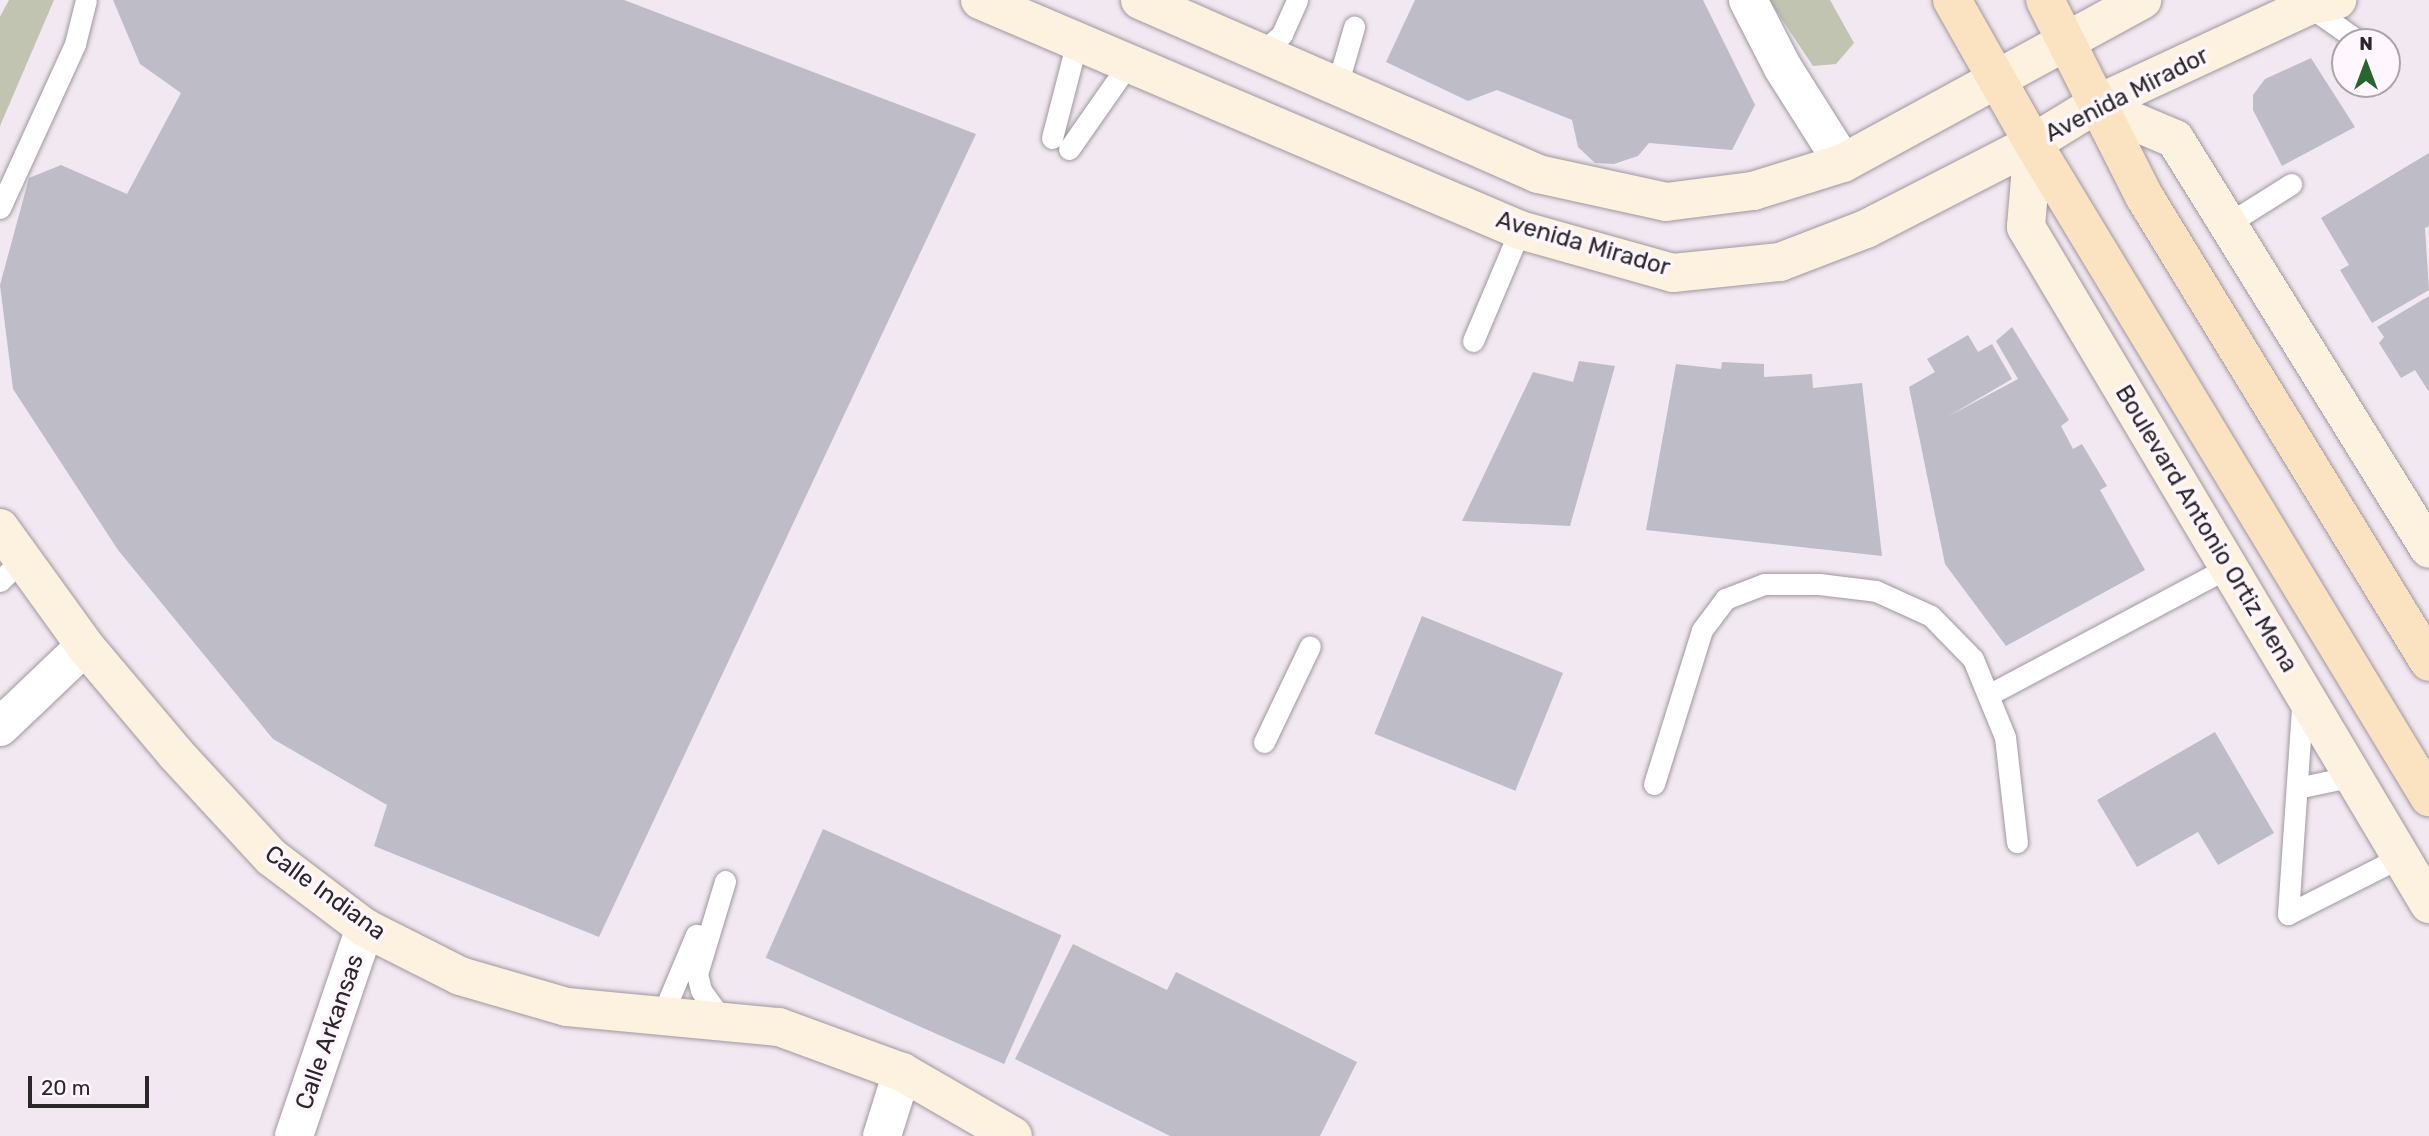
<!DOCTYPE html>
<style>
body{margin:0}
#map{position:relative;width:2429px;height:1136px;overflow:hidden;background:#f2e8f1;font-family:Rubik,sans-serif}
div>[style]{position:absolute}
.green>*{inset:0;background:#c0c4b1}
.building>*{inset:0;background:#bdbcc7;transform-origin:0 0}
.roads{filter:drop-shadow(0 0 2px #9f979f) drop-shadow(0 0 2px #9f979f)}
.lane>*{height:21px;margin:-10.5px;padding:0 10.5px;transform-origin:10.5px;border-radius:10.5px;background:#fff}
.street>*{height:38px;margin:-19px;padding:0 19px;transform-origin:19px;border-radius:19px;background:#fff}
.secondary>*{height:38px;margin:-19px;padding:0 19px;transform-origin:19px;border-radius:19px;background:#fdf1e0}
.primary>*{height:38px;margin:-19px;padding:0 19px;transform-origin:19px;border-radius:19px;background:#fbe3c1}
span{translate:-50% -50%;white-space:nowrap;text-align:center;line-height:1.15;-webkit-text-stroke:7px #fff6fe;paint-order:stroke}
.street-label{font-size:24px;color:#2a2629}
.north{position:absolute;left:2331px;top:28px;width:70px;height:70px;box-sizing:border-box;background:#fff6fe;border:2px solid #aaa3a9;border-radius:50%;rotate:0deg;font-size:19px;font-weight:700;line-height:28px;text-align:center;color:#2a2629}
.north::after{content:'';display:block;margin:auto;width:24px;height:32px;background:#27662e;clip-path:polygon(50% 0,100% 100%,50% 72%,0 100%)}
.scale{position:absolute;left:28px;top:1076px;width:121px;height:32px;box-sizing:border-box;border:4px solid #2a2629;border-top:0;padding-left:9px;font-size:21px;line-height:24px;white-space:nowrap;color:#2a2629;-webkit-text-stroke:5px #fff6fe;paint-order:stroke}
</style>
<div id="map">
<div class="green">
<div style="clip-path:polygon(9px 0,54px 0,0 126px,0 17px)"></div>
<div style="clip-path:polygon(1769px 0,1830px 0,1854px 43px,1836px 64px,1813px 66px)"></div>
</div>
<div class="building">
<div style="clip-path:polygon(113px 0,624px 0,976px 134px,599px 937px,374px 846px,387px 805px,273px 739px,118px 550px,13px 389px,0 285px,29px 178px,61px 165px,127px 194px,181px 93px,140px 64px)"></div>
<div style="clip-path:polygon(1415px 0,1703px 0,1755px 105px,1732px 150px,1649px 143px,1638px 156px,1614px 164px,1595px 163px,1578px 147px,1572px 120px,1497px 90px,1468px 101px,1386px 62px)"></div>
<div style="clip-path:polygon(2311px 58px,2355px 127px,2282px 166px,2253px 110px,2253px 95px,2265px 79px)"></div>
<div style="clip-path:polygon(2429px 153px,2429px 226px,2425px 228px,2429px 290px,2372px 323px,2340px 270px,2349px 265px,2321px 218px)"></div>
<div style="clip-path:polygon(2429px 296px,2429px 392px,2415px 370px,2401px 378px,2379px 343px,2384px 337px,2377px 327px)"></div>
<div style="clip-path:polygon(2012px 327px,2069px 420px,2061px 426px,2073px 449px,2082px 444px,2107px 486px,2100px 490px,2145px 570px,2006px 646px,1945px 564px,1909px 387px,1935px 372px,1927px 359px,1968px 335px,1978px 352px,1992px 344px,2012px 379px,1947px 417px,2018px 379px,1996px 341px)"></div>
<div style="clip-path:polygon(1579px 361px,1615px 366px,1570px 526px,1462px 521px,1533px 372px,1573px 382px)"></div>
<div style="clip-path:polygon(1722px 362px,1764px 364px,1764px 377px,1812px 374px,1813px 388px,1862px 383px,1882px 556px,1646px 530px,1676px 364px,1721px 369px)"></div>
<div style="left:1422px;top:616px;width:152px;height:127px;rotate:22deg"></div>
<div style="clip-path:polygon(2215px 732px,2274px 833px,2218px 865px,2198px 832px,2137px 867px,2097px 800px)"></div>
<div style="left:823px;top:829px;width:261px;height:141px;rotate:24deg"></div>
<div style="clip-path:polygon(1073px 944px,1167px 990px,1176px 972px,1357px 1062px,1320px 1136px,1170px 1136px,1015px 1059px)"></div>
</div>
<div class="roads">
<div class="lane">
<div style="left:2310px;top:7px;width:61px;rotate:35deg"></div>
<div style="left:1259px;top:55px;width:31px;rotate:-42deg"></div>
<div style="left:1282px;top:34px;width:37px;rotate:-66deg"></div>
<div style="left:1336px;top:89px;width:65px;rotate:-73.8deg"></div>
<div style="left:1052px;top:138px;width:100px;rotate:-75.5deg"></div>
<div style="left:1069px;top:149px;width:101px;rotate:-55.1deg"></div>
<div style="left:0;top:208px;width:180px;rotate:-65.4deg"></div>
<div style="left:75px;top:44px;width:45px;rotate:-76deg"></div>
<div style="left:2226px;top:225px;width:77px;rotate:-32.2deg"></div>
<div style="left:1473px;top:341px;width:121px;rotate:-67.1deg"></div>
<div style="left:0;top:581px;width:28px;rotate:-45deg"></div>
<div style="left:1990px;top:694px;width:271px;rotate:-28deg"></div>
<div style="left:1264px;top:742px;width:106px;rotate:-64.4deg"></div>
<div style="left:1654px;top:784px;width:161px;rotate:-72.7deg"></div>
<div style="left:1702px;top:630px;width:39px;rotate:-53deg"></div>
<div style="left:1725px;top:599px;width:42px;rotate:-21deg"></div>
<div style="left:1764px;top:584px;width:55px"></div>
<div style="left:1819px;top:584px;width:57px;rotate:7deg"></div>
<div style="left:1876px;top:591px;width:60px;rotate:24.4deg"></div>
<div style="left:1931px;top:616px;width:60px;rotate:45.7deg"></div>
<div style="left:1973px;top:659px;width:84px;rotate:67.7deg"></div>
<div style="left:2005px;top:737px;width:106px;rotate:83.5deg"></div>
<div style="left:2297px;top:788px;width:58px;rotate:-11.9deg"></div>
<div style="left:2288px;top:914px;width:219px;rotate:-86.1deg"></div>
<div style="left:2288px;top:914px;width:127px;rotate:-26.8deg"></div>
<div style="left:663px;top:1013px;width:85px;rotate:-67.1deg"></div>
<div style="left:721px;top:1018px;width:34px;rotate:-126deg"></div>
<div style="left:701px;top:990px;width:16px;rotate:-104deg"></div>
<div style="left:697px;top:974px;width:97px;rotate:-73.2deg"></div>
</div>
<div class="street">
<div style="left:1748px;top:0;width:76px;rotate:62.8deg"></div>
<div style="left:1783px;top:68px;width:112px;rotate:57.7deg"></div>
<div style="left:0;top:727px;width:117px;rotate:-43.6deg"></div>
<div style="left:294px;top:1136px;width:220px;rotate:-71.2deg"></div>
<div style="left:882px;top:1136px;width:67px;rotate:-72.6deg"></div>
</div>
<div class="secondary">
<div style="left:980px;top:0;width:587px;rotate:23.07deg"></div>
<div style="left:1520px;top:230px;width:159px;rotate:15.7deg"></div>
<div style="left:1673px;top:273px;width:108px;rotate:-5.9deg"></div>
<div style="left:1780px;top:262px;width:92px;rotate:-21deg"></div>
<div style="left:1866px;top:229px;width:188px;rotate:-27.2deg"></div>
<div style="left:2033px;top:143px;width:73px;rotate:-31.5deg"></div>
<div style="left:2095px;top:105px;width:235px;rotate:-24.9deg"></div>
<div style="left:2308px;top:6px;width:30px;rotate:-12deg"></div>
<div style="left:1140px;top:0;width:434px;rotate:23.6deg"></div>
<div style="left:1538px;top:174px;width:131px;rotate:12.3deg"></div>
<div style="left:1666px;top:202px;width:88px;rotate:-7.2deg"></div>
<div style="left:1753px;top:191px;width:94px;rotate:-17.3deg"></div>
<div style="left:1843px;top:163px;width:341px;rotate:-28.6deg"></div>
<div style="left:2095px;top:105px;width:87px;rotate:23deg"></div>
<div style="left:2175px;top:139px;width:482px;rotate:58.2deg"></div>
<div style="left:2033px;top:143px;width:84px;rotate:94.8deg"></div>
<div style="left:2026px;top:227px;width:788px;rotate:59.24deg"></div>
<div style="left:0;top:528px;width:145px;rotate:54.2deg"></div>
<div style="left:85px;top:646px;width:141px;rotate:49.9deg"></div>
<div style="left:176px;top:754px;width:140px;rotate:47.3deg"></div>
<div style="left:271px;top:857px;width:118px;rotate:37.1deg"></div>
<div style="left:365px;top:928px;width:106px;rotate:26.8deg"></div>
<div style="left:460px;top:976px;width:111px;rotate:16.2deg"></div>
<div style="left:567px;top:1007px;width:213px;rotate:5.4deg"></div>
<div style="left:779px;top:1027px;width:131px;rotate:20.1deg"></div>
<div style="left:902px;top:1072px;width:128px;rotate:30deg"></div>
</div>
<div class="primary">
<div style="left:1952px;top:0;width:164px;rotate:60.5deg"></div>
<div style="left:2033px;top:143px;width:765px;rotate:58.8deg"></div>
<div style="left:2045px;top:0;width:220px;rotate:63.2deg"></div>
<div style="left:2144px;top:196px;width:546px;rotate:58.55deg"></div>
</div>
</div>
<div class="street-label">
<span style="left:2127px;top:95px;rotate:-27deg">Avenida Mirador</span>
<span style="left:1583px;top:244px;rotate:16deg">Avenida Mirador</span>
<span style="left:2206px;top:529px;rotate:59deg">Boulevard Antonio Ortiz Mena</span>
<span style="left:325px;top:893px;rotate:36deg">Calle Indiana</span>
<span style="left:330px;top:1032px;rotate:-71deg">Calle Arkansas</span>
</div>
<div class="north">N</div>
<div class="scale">20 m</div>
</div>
